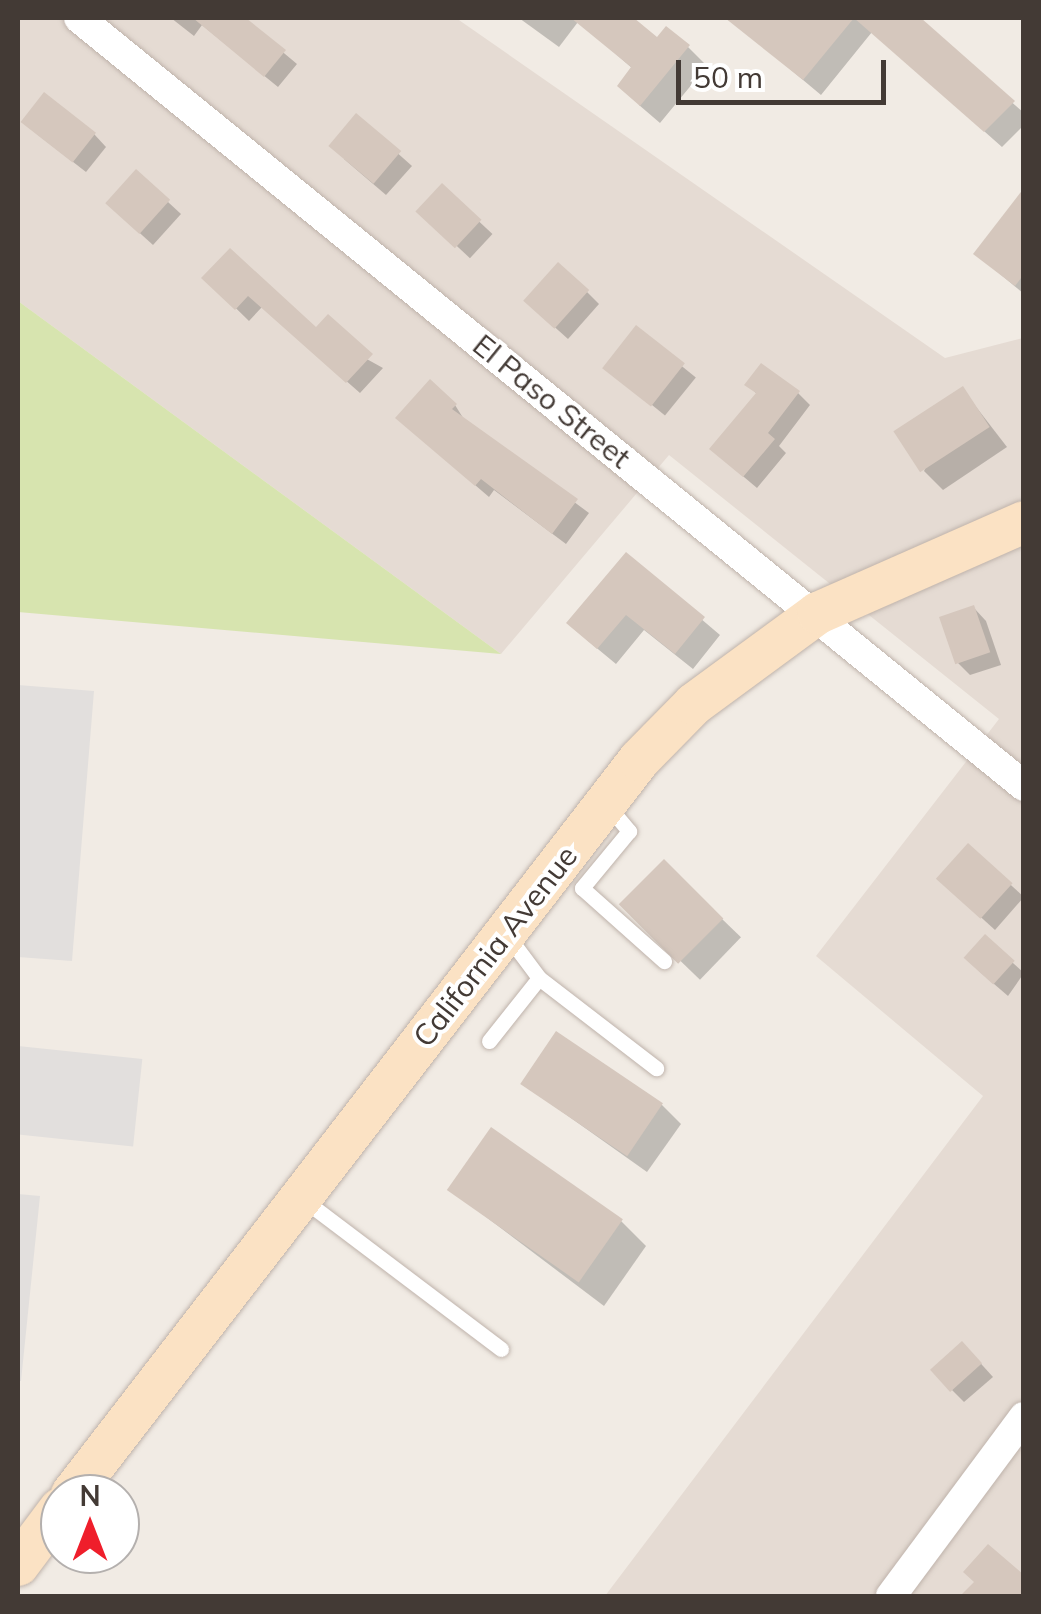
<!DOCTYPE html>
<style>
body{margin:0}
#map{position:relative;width:1041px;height:1614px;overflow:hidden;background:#f1ebe4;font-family:Mulish,sans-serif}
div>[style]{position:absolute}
.residential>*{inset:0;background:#e5dbd3}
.green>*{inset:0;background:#d7e4af}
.parking>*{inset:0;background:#e2dfdd;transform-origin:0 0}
.shadow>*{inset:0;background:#0003;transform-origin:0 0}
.building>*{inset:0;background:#d5c7bd;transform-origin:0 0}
.roads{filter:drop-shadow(0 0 2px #bfb3ab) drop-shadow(0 0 2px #bfb3ab)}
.lane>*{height:15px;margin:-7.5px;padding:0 7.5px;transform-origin:7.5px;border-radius:7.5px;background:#fff}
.street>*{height:30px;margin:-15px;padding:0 15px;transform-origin:15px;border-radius:15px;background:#fff}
.secondary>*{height:42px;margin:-21px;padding:0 21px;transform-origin:21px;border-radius:21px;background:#fbe2c4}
span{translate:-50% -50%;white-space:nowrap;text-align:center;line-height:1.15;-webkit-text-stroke:8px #fff;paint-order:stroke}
.street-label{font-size:30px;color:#433a35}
.frame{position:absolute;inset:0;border:20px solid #433a35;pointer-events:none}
.north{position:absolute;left:40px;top:1474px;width:100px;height:100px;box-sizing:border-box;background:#fff;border:2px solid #b4b0ae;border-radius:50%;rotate:0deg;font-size:28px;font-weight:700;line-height:40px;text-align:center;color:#433a35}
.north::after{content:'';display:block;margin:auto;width:35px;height:45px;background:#ef1e2b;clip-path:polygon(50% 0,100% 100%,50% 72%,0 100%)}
.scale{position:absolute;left:676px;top:60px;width:210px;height:45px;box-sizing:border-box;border:5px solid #433a35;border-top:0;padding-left:12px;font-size:30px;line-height:35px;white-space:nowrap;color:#433a35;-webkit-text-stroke:8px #fff;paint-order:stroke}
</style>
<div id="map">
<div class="residential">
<div style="clip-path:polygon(18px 18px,456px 18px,945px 358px,1023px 338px,1023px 1596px,605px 1596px,983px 1096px,816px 956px,999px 719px,669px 455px,501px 654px,18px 301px)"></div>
</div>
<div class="green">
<div style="clip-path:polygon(18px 301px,501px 654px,18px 612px)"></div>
</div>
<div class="parking">
<div style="clip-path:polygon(18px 685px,94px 691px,72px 961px,18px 957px)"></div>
<div style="left:18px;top:1046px;width:125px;height:88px;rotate:6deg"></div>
<div style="clip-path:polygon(18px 1194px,40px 1196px,21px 1381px,18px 1381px)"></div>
</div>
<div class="shadow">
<div style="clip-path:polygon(171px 18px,242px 18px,297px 64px,278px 87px,202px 25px,194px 36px)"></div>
<div style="clip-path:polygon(519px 18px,581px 18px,559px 47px)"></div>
<div style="clip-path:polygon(591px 18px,630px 18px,658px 40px,688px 47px,707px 66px,660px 123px,639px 105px,633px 69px,584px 26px)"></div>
<div style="clip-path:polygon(751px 18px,916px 18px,1024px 113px,1024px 125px,1002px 147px,872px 32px,821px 95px,742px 29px)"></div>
<div style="clip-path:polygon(357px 117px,412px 166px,386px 195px,344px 159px)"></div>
<div style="clip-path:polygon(37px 134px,94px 134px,106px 147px,86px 172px)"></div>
<div style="left:442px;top:187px;width:69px;height:33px;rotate:43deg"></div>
<div style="clip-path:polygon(1024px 192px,1024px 294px,976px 254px)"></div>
<div style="clip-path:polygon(168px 202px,181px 214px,153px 245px,121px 216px)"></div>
<div style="clip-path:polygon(230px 251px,316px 331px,383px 368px,360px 393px,262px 307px,249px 321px,205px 278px)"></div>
<div style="clip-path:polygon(587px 292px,599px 304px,568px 339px,539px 313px)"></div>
<div style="left:636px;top:329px;width:77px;height:49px;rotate:39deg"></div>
<div style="clip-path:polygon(748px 385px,798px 393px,810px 405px,779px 446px,786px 453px,757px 488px,725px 461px,758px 395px)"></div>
<div style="clip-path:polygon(963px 390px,1007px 447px,943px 490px,924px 471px)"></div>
<div style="clip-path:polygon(455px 405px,465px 421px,589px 513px,566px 544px,494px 490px,489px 497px,411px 430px)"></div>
<div style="clip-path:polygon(627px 556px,720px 635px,693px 669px,644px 630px,616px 664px,587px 640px)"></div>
<div style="clip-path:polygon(974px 608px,986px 621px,1001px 665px,970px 675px,958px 663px)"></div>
<div style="clip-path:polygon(968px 846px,1024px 897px,995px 930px,952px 891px)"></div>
<div style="left:664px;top:863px;width:107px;height:59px;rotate:44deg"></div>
<div style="clip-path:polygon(985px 938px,1024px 973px,1008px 996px,979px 971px)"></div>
<div style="clip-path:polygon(523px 1084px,662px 1105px,681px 1124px,647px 1172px)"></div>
<div style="clip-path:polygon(449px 1189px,621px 1221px,646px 1246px,604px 1306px)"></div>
<div style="clip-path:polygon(974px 1356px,993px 1377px,964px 1402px,952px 1390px)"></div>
</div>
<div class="building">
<div style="clip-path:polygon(193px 18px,246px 18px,286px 50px,264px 77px)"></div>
<div style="clip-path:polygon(571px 18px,634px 18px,657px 37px,666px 26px,690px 45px,640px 106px,617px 86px,631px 67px)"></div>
<div style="clip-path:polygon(725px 18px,854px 18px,803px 80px)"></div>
<div style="clip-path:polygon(854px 18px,921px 18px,1015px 101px,984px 132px)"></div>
<div style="left:44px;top:92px;width:66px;height:38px;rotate:38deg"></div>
<div style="left:356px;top:113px;width:59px;height:43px;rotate:40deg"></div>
<div style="left:136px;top:169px;width:46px;height:46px;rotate:42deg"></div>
<div style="left:442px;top:183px;width:54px;height:39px;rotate:43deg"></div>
<div style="clip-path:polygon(1024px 188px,1024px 274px,1015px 286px,973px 254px)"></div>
<div style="clip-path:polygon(230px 248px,316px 327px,328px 314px,373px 354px,346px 383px,248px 296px,235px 310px,201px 278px)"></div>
<div style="left:558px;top:262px;width:42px;height:52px;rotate:42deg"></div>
<div style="left:636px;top:325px;width:62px;height:55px;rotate:38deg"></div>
<div style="clip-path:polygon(761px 363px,800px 391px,768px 433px,775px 439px,743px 477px,709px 449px,756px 393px,744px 385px)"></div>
<div style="clip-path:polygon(430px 379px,457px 404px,452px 409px,578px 499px,552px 534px,481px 479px,475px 486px,395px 418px)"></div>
<div style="left:963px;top:386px;width:49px;height:83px;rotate:57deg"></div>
<div style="clip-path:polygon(626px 552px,705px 617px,675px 654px,626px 615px,597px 649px,566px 623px)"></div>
<div style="left:974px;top:605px;width:50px;height:37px;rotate:71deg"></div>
<div style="left:968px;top:843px;width:60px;height:48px;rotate:42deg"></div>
<div style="left:664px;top:859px;width:84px;height:64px;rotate:45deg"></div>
<div style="left:985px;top:934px;width:40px;height:32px;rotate:42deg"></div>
<div style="left:556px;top:1031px;width:129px;height:64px;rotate:34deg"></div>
<div style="left:491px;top:1127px;width:161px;height:77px;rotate:35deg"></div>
<div style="left:962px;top:1341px;width:30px;height:43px;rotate:48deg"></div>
<div style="clip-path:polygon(988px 1544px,1024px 1575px,1024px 1596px,960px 1596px,974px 1582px,963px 1572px)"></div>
</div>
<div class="roads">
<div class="lane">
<div style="left:608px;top:806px;width:33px;rotate:50deg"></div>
<div style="left:629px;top:831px;width:74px;rotate:129.5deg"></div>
<div style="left:582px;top:888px;width:110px;rotate:41.7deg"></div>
<div style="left:507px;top:935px;width:54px;rotate:53.3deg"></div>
<div style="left:539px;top:978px;width:148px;rotate:37.6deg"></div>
<div style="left:489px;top:1041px;width:80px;rotate:-51.6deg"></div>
<div style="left:304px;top:1200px;width:247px;rotate:37.1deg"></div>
</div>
<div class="street">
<div style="left:79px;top:18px;width:1218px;rotate:39.1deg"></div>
<div style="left:891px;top:1596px;width:223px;rotate:-53.4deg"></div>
</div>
<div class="secondary">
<div style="left:72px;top:1494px;width:927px;rotate:-52.31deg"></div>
<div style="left:639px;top:760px;width:78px;rotate:-45.5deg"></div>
<div style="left:694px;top:704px;width:154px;rotate:-36.3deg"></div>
<div style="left:818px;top:613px;width:225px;rotate:-23.8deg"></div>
<div style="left:18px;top:1565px;width:70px;rotate:-53.1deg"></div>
</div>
</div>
<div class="street-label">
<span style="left:552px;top:401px;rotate:39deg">El Paso Street</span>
<span style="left:495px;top:946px;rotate:-52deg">California Avenue</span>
</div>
<div class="frame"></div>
<div class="north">N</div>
<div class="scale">50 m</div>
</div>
